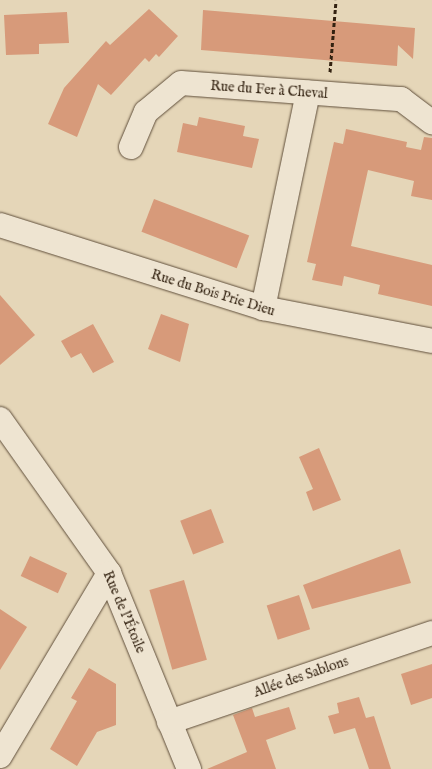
<!DOCTYPE html>
<meta charset="utf-8">
<style>
body{margin:0}
#map{position:relative;width:432px;height:769px;overflow:hidden;background:#e5d6b8;font-family:"IM FELL English",serif}
div>[style]{position:absolute}
.building>*{inset:0;background:#d79a7a;transform-origin:0 0}
.path>*{height:3px;margin-top:-1.5px;transform-origin:0;background:repeating-linear-gradient(90deg,#321 0 4px,transparent 0 6.5px)}
.roads{filter:drop-shadow(0 0 1px #604f3b) drop-shadow(0 0 1px #604f3b)}
.minor>*{height:24px;margin:-12px;padding:0 12px;transform-origin:12px;border-radius:12px;background:#eee4d1}
span{translate:-50% -50%;white-space:nowrap;text-align:center;line-height:1.15;-webkit-text-stroke:4px #eee4d1;paint-order:stroke}
.street-label{font-size:14px;color:#321}
</style>
<div id="map">
<div class="building">
<div style="clip-path:polygon(149px 9px,178px 36px,159px 57px,156px 54px,149px 62px,145px 58px,111px 95px,98px 84px,77px 137px,48px 124px,64px 88px,106px 41px,110px 45px)"></div>
<div style="clip-path:polygon(203px 10px,415px 28px,413px 59px,398px 45px,397px 66px,201px 50px)"></div>
<div style="clip-path:polygon(67px 12px,69px 43px,39px 44px,39px 54px,6px 55px,4px 15px)"></div>
<div style="clip-path:polygon(199px 117px,245px 126px,243px 136px,259px 139px,252px 168px,177px 152px,183px 123px,197px 126px)"></div>
<div style="clip-path:polygon(346px 129px,407px 142px,406px 147px,421px 150px,424px 137px,432px 138px,432px 200px,411px 196px,414px 181px,368px 170px,351px 246px,432px 265px,432px 306px,378px 294px,380px 285px,344px 276px,342px 286px,312px 280px,316px 264px,307px 262px,334px 142px,343px 144px)"></div>
<div style="left:154px;top:199px;width:102px;height:35px;rotate:21deg"></div>
<div style="clip-path:polygon(0 295px,35px 335px,0 365px)"></div>
<div style="clip-path:polygon(161px 314px,189px 324px,180px 362px,148px 349px)"></div>
<div style="clip-path:polygon(93px 324px,114px 362px,93px 373px,81px 353px,71px 358px,61px 341px)"></div>
<div style="clip-path:polygon(319px 448px,341px 500px,313px 511px,306px 492px,313px 489px,299px 457px)"></div>
<div style="left:211px;top:509px;width:36px;height:33px;rotate:69deg"></div>
<div style="clip-path:polygon(400px 549px,411px 583px,312px 609px,303px 585px)"></div>
<div style="left:30px;top:556px;width:41px;height:22px;rotate:25deg"></div>
<div style="left:184px;top:580px;width:83px;height:36px;rotate:74deg"></div>
<div style="left:299px;top:595px;width:36px;height:34px;rotate:72deg"></div>
<div style="clip-path:polygon(0 609px,27px 627px,0 670px)"></div>
<div style="clip-path:polygon(432px 664px,432px 698px,411px 705px,401px 674px)"></div>
<div style="clip-path:polygon(89px 668px,116px 684px,116px 725px,97px 732px,77px 766px,50px 749px,77px 701px,71px 698px)"></div>
<div style="clip-path:polygon(359px 697px,366px 718px,374px 716px,391px 769px,369px 769px,355px 728px,334px 734px,328px 716px,339px 713px,337px 703px)"></div>
<div style="clip-path:polygon(289px 707px,296px 729px,266px 740px,276px 769px,207px 769px,247px 752px,233px 715px,252px 708px,255px 717px)"></div>
</div>
<div class="path">
<div style="left:330px;top:72px;width:72px;rotate:-85.2deg"></div>
</div>
<div class="roads">
<div class="minor">
<div style="left:131px;top:147px;width:38px;rotate:-67deg"></div>
<div style="left:146px;top:112px;width:45px;rotate:-39.6deg"></div>
<div style="left:181px;top:83px;width:221px;rotate:4.2deg"></div>
<div style="left:401px;top:99px;width:39px;rotate:37deg"></div>
<div style="left:0;top:225px;width:276px;rotate:17.5deg"></div>
<div style="left:263px;top:308px;width:172px;rotate:11deg"></div>
<div style="left:263px;top:308px;width:220px;rotate:-78.2deg"></div>
<div style="left:0;top:419px;width:189px;rotate:54.7deg"></div>
<div style="left:109px;top:573px;width:212px;rotate:67.8deg"></div>
<div style="left:169px;top:722px;width:278px;rotate:-18.7deg"></div>
<div style="left:0;top:756px;width:213px;rotate:-59.2deg"></div>
</div>
</div>
<div class="street-label">
<span style="left:269px;top:90px;rotate:4deg">Rue du Fer à Cheval</span>
<span style="left:213px;top:293px;rotate:17deg">Rue du Bois Prie Dieu</span>
<span style="left:124px;top:612px;rotate:67deg">Rue de l'Étoile</span>
<span style="left:301px;top:677px;rotate:-19deg">Allée des Sablons</span>
</div>
</div>
